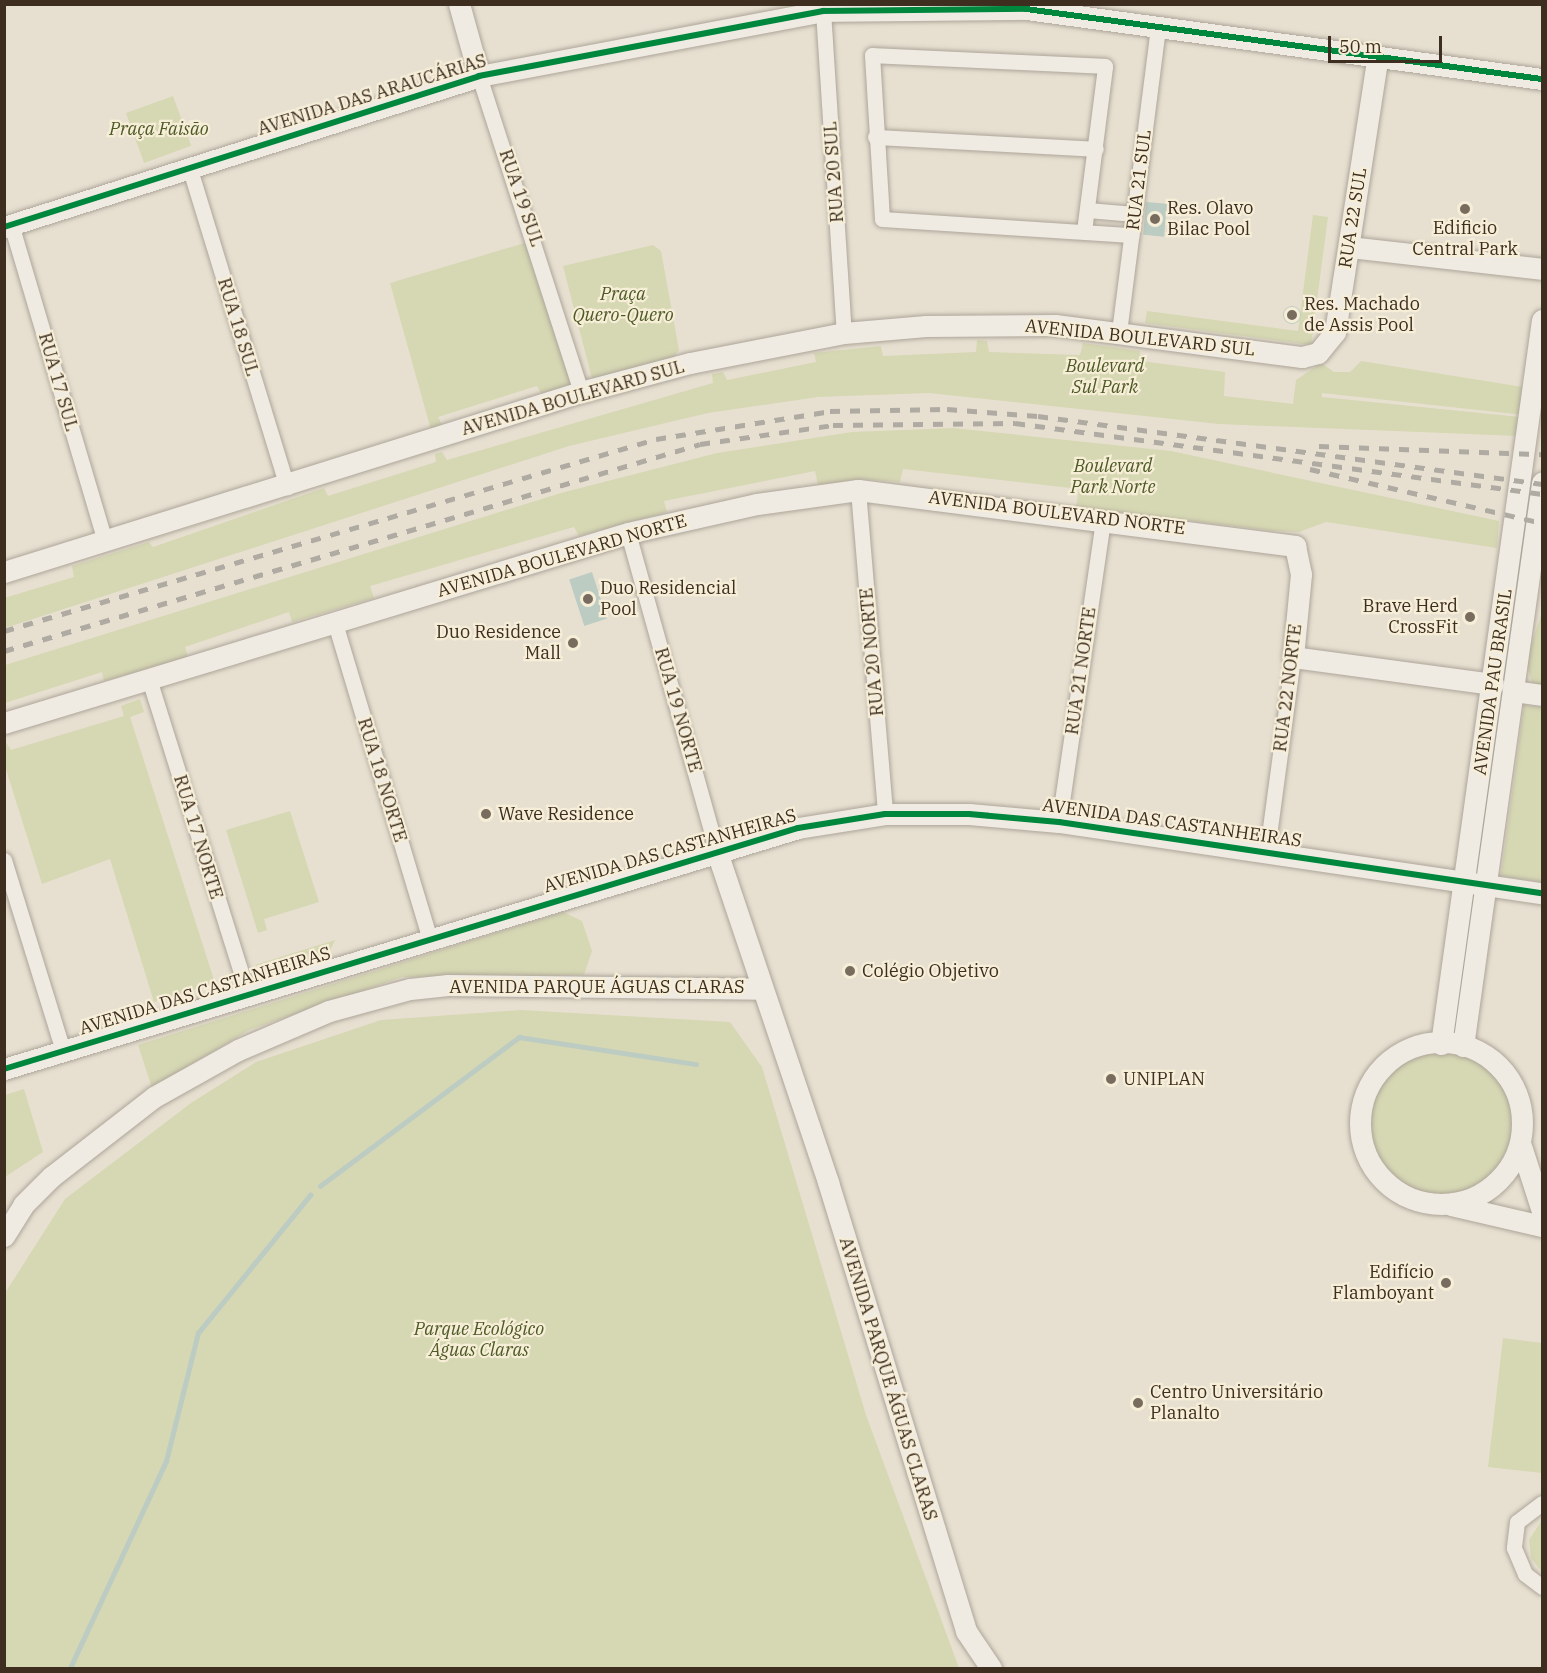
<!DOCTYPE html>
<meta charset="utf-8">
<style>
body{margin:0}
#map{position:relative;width:1547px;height:1673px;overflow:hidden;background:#e7e0d1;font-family:"IBM Plex Serif",serif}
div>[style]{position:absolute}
.green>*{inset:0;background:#d6d7b3;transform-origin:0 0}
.round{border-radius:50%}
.water>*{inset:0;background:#bcccc2;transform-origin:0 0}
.stream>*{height:4.5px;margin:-2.25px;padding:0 2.25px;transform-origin:2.25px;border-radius:2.25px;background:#bcccc2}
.roads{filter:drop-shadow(0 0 2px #ada599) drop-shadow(0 0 2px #ada599)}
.street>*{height:15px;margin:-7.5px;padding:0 7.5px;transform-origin:7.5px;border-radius:7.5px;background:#efebe3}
.secondary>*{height:21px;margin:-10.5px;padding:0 10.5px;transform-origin:10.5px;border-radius:10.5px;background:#efebe3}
.secondary>.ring{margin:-10.5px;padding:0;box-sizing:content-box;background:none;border:21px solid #efebe3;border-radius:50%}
.rail>*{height:4.5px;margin-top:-2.25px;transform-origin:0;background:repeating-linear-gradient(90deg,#afaaa2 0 10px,transparent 0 20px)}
.cycleway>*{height:6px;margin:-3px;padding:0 3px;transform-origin:3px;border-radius:3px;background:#00873e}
.dots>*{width:16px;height:16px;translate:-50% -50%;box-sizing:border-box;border:3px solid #f7eed8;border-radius:50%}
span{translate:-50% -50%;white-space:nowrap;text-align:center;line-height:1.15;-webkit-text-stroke:4.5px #f7eed8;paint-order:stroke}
.street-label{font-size:18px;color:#3d2e20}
.park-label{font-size:18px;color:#4d5a26;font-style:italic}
.poi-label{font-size:18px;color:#3d2e20}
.left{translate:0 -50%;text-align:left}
.right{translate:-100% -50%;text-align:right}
.frame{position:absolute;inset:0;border:6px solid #3d2e20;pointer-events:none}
.scale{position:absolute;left:1328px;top:36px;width:114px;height:27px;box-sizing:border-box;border:3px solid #3d2e20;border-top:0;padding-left:8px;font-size:18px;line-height:21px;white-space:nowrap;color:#3d2e20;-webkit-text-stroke:4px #f7eed8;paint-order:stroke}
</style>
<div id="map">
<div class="green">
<div style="left:173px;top:96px;width:53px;height:50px;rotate:70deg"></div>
<div style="clip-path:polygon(1313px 215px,1328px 217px,1311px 345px,1145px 323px,1147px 311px,1298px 331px)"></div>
<div style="clip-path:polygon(528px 242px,573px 387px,543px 397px,537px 386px,438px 417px,442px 425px,431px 430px,390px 283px)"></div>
<div style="clip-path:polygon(653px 245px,661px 251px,679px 350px,671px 361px,592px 379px,563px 266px)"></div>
<div style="clip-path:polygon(977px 340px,987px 341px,989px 352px,1080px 355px,1083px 343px,1140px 351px,1141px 361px,1225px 372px,1224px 396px,1293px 404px,1296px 380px,1321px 363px,1334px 372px,1350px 372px,1361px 361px,1529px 388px,1524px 415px,1322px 393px,1322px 397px,1520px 417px,1518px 436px,1219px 424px,929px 393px,818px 397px,708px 413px,569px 446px,5px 628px,4px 598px,74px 577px,72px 566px,149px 542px,153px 547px,324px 488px,328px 496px,436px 462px,435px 454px,442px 452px,447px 460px,713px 383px,712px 374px,723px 372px,727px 380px,816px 362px,814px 353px,881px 346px,883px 356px,976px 352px)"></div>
<div style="clip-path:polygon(953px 428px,1171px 451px,1499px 521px,1497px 548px,1326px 522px,1299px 532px,1275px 531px,1076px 507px,1079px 489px,903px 469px,900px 482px,860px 479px,818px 485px,815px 471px,664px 501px,667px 512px,579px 536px,574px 527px,370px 586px,374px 598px,292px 622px,289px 612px,185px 647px,188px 657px,104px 681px,102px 672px,5px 703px,5px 665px,561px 493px,717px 453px,852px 432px)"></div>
<div style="clip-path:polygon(1542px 612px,1542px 689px,1533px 688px,1526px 661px)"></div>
<div style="clip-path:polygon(140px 699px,144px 712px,130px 717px,215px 983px,154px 1002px,110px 859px,42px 884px,4px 763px,5px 741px,11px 750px,124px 716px,121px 706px)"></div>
<div style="clip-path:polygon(1524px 705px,1542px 707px,1542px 882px,1501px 876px)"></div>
<div style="clip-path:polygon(290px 811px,319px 902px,264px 919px,267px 930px,258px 933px,226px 830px)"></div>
<div style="clip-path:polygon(563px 912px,582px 921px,592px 951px,584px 975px,402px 977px,249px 1030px,152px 1088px,138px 1045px)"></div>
<div style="clip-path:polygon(335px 940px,329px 953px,265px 972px,255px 965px)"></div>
<div style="clip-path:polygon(521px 1010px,730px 1022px,762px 1067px,866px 1415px,959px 1668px,5px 1668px,5px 1293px,65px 1199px,191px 1103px,256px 1062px,381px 1020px)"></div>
<div class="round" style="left:1363px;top:1046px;width:154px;height:154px"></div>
<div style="clip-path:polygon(24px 1089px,43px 1152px,5px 1177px,5px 1095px)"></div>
<div style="clip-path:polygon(1503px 1338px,1542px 1343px,1542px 1473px,1488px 1467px)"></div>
<div style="clip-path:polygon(1542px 1520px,1542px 1572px,1531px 1558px,1529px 1540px)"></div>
</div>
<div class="water">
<div style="left:1146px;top:202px;width:21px;height:33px;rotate:5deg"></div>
<div class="round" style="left:1283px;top:306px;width:18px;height:18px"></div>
<div style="left:592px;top:572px;width:49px;height:24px;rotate:72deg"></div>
</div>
<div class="stream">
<div style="left:320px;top:1186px;width:249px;rotate:-36.8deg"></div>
<div style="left:519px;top:1037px;width:179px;rotate:8.7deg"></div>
<div style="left:70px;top:1668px;width:228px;rotate:-65.1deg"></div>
<div style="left:166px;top:1461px;width:132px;rotate:-76deg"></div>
<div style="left:198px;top:1333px;width:178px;rotate:-50.9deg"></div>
</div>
<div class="roads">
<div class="street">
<div style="left:823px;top:11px;width:323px;rotate:86.3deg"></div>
<div style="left:479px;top:76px;width:332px;rotate:72.1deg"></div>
<div style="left:875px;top:137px;width:221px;rotate:3.1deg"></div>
<div style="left:189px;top:166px;width:336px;rotate:73deg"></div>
<div style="left:1088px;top:210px;width:46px;rotate:5deg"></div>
<div style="left:11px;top:224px;width:331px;rotate:73.5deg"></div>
<div style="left:1084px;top:231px;width:166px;rotate:-82.7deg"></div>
<div style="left:1105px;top:66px;width:233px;rotate:-177.3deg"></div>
<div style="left:872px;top:55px;width:164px;rotate:86.5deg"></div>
<div style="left:882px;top:219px;width:250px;rotate:3.7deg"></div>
<div style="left:1119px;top:332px;width:306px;rotate:-82.7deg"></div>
<div style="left:858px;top:490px;width:325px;rotate:85.2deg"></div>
<div style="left:628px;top:533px;width:331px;rotate:74.4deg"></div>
<div style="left:335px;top:623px;width:328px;rotate:73.3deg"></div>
<div style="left:149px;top:679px;width:330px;rotate:72.6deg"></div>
<div style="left:1059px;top:822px;width:305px;rotate:-81.7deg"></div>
<div style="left:1267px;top:850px;width:195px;rotate:-82.3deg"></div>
<div style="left:4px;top:860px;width:200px;rotate:72.8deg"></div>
<div style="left:1542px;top:1503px;width:31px;rotate:143deg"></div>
<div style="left:1517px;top:1522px;width:26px;rotate:97deg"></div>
<div style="left:1514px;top:1548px;width:28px;rotate:67deg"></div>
<div style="left:1525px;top:1574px;width:21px;rotate:37deg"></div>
</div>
<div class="secondary">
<div style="left:459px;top:4px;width:75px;rotate:74.5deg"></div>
<div style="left:4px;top:227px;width:498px;rotate:-17.6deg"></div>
<div style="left:479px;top:76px;width:350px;rotate:-10.7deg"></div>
<div style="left:823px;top:11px;width:203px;rotate:-0.6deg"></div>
<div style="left:1026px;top:9px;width:521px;rotate:7.73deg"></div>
<div style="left:1350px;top:247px;width:193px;rotate:6.5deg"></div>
<div style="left:4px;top:572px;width:604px;rotate:-17.33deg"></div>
<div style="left:581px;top:392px;width:113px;rotate:-14.9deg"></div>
<div style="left:690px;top:363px;width:157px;rotate:-11deg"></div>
<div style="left:844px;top:333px;width:82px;rotate:-4.9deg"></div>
<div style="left:926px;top:326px;width:129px;rotate:-0.4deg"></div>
<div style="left:1055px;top:325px;width:249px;rotate:7.4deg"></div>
<div style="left:1302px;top:357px;width:16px;rotate:-14deg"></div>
<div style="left:1318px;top:353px;width:27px;rotate:-51deg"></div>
<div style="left:1335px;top:332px;width:275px;rotate:-81.2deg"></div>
<div style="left:1514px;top:691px;width:28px;rotate:8deg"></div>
<div style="left:4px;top:723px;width:652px;rotate:-16.93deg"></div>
<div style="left:628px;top:533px;width:132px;rotate:-12.7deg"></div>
<div style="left:757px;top:504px;width:102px;rotate:-7.9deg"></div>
<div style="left:858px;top:490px;width:441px;rotate:7.3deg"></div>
<div style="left:1295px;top:546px;width:29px;rotate:78deg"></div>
<div style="left:1301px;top:574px;width:83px;rotate:95.5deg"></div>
<div style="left:1293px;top:657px;width:202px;rotate:7.7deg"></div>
<div style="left:717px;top:852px;width:348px;rotate:71.4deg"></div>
<div style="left:828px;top:1182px;width:470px;rotate:72.9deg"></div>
<div style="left:966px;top:1631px;width:45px;rotate:56deg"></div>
<div class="ring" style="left:1360px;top:1042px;width:141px;height:141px"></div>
<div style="left:1441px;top:1044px;width:731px;rotate:-82.06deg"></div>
<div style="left:1463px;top:1046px;width:569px;rotate:-82.01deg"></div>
<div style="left:4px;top:1069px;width:830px;rotate:-16.88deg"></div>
<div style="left:798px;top:828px;width:88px;rotate:-9.1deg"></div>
<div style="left:885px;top:814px;width:84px"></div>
<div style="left:969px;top:814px;width:90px;rotate:5.1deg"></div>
<div style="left:1059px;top:822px;width:488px;rotate:8.4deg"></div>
<div style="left:1521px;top:1146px;width:68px;rotate:72.1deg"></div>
<div style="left:1451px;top:1205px;width:93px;rotate:13deg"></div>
<div style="left:4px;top:1236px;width:36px;rotate:-58deg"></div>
<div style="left:23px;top:1205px;width:40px;rotate:-45deg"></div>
<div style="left:51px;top:1177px;width:130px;rotate:-37.8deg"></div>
<div style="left:154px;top:1097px;width:96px;rotate:-29.2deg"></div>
<div style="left:238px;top:1050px;width:99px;rotate:-23.2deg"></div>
<div style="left:329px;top:1011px;width:84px;rotate:-15.2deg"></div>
<div style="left:410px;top:989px;width:38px;rotate:-6deg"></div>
<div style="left:448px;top:985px;width:314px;rotate:0.7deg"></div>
</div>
</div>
<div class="rail">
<div style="left:1319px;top:446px;width:223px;rotate:2.1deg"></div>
<div style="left:1310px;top:469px;width:238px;rotate:13.1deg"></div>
<div style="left:4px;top:631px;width:680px;rotate:-16.41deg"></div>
<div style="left:656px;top:439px;width:176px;rotate:-9.1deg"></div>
<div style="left:830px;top:411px;width:117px;rotate:-1deg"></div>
<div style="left:947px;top:409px;width:91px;rotate:4.4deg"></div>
<div style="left:1038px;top:416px;width:509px;rotate:7.68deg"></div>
<div style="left:4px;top:651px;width:726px;rotate:-16.56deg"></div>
<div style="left:700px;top:444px;width:134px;rotate:-8.1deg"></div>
<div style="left:833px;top:425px;width:182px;rotate:-0.6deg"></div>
<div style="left:1015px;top:423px;width:532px;rotate:7.67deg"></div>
</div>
<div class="cycleway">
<div style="left:4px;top:227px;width:498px;rotate:-17.6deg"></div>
<div style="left:479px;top:76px;width:350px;rotate:-10.7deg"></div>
<div style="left:823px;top:11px;width:203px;rotate:-0.6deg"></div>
<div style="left:1026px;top:9px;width:521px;rotate:7.73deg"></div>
<div style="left:4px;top:1069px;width:830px;rotate:-16.88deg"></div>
<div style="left:798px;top:828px;width:88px;rotate:-9.1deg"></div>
<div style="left:885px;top:814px;width:84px"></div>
<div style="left:969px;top:814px;width:90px;rotate:5.1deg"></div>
<div style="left:1059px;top:822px;width:488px;rotate:8.4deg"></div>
</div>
<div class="dots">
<div style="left:1465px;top:209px;background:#786c5e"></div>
<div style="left:1155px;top:219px;background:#786c5e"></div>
<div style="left:1292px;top:315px;background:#786c5e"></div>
<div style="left:588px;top:599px;background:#786c5e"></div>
<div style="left:1470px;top:617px;background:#786c5e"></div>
<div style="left:573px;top:643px;background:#786c5e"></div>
<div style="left:486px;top:814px;background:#786c5e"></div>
<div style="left:850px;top:971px;background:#786c5e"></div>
<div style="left:1111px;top:1079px;background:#786c5e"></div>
<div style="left:1446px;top:1283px;background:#786c5e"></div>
<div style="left:1138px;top:1403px;background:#786c5e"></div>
</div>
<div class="street-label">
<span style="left:372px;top:95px;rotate:-17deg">AVENIDA DAS ARAUCÁRIAS</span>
<span style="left:834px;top:172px;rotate:-94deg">RUA 20 SUL</span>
<span style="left:1139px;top:180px;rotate:-83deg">RUA 21 SUL</span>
<span style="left:521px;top:198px;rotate:71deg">RUA 19 SUL</span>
<span style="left:1353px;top:218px;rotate:-81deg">RUA 22 SUL</span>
<span style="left:238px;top:327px;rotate:73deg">RUA 18 SUL</span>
<span style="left:1140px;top:338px;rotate:6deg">AVENIDA BOULEVARD SUL</span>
<span style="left:58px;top:382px;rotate:74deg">RUA 17 SUL</span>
<span style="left:573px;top:398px;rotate:-16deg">AVENIDA BOULEVARD SUL</span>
<span style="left:1057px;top:513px;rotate:7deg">AVENIDA BOULEVARD NORTE</span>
<span style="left:562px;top:556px;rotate:-16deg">AVENIDA BOULEVARD NORTE</span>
<span style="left:872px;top:652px;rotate:-95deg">RUA 20 NORTE</span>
<span style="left:1081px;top:671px;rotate:-82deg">RUA 21 NORTE</span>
<span style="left:1493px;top:682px;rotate:-82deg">AVENIDA PAU BRASIL</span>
<span style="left:1288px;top:688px;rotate:-83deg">RUA 22 NORTE</span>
<span style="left:678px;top:710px;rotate:74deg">RUA 19 NORTE</span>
<span style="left:382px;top:780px;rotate:73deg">RUA 18 NORTE</span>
<span style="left:1172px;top:823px;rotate:8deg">AVENIDA DAS CASTANHEIRAS</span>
<span style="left:198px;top:837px;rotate:73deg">RUA 17 NORTE</span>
<span style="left:670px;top:851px;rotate:-16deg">AVENIDA DAS CASTANHEIRAS</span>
<span style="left:597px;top:987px">AVENIDA PARQUE ÁGUAS CLARAS</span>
<span style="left:205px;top:991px;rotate:-17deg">AVENIDA DAS CASTANHEIRAS</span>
<span style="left:888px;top:1379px;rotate:73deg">AVENIDA PARQUE ÁGUAS CLARAS</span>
</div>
<div class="park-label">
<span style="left:159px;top:129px">Praça Faisão</span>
<span style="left:623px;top:305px">Praça<br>Quero-Quero</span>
<span style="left:1105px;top:377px">Boulevard<br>Sul Park</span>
<span style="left:1113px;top:477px">Boulevard<br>Park Norte</span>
<span style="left:479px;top:1340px">Parque Ecológico<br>Águas Claras</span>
</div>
<div class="poi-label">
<span class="left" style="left:1167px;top:219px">Res. Olavo<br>Bilac Pool</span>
<span style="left:1465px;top:239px">Edificio<br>Central Park</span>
<span class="left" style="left:1304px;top:315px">Res. Machado<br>de Assis Pool</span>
<span class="left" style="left:600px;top:599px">Duo Residencial<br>Pool</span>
<span class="right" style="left:1458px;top:617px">Brave Herd<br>CrossFit</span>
<span class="right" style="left:561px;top:643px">Duo Residence<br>Mall</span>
<span class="left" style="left:498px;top:814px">Wave Residence</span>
<span class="left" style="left:862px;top:971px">Colégio Objetivo</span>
<span class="left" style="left:1123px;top:1079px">UNIPLAN</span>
<span class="right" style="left:1434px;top:1283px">Edifício<br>Flamboyant</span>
<span class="left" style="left:1150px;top:1403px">Centro Universitário<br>Planalto</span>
</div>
<div class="frame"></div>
<div class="scale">50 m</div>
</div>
